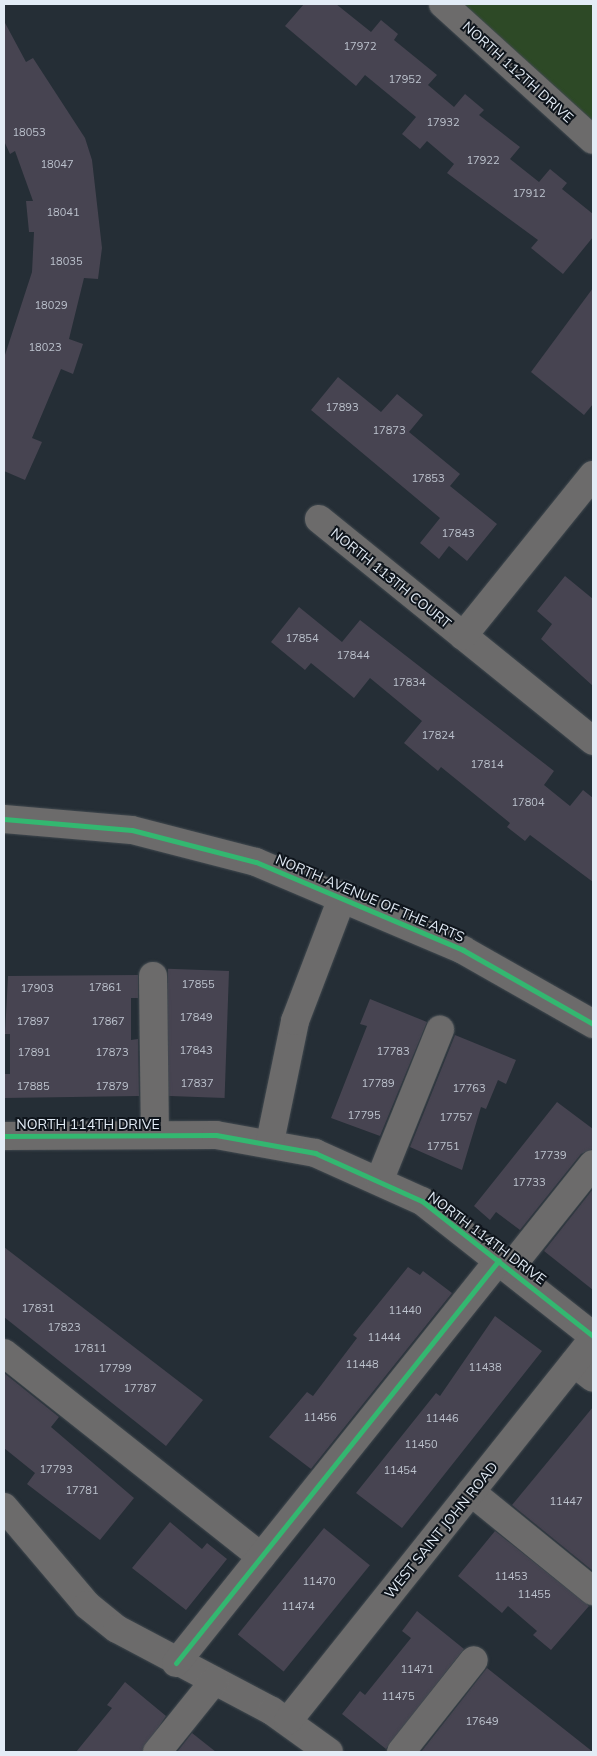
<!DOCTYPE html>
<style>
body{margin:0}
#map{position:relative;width:597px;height:1756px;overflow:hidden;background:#252e36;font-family:Mulish,sans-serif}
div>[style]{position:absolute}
.green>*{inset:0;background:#2d4926}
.building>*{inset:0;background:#474451;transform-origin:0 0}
.roads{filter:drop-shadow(0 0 1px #41494f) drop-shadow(0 0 1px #41494f)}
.minor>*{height:28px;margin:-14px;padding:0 14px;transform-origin:14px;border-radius:14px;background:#6c6b6b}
.cycleway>*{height:5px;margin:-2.5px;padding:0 2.5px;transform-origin:2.5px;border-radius:2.5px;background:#33b770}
span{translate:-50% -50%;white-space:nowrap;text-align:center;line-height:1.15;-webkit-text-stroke:4px #0f151c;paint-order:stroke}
.number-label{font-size:11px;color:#bcc2cd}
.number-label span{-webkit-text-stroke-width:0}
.street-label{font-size:14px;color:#e3ecf6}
.frame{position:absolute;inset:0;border:5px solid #e3ecf6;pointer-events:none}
</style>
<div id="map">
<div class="green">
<div style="clip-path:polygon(443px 4px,593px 4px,593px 140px)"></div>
</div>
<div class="building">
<div style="clip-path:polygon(304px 4px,336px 4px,371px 32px,381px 20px,398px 34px,394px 40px,437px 75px,428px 85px,454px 107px,465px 94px,484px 110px,479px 115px,520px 147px,510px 159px,539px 182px,550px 169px,567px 183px,562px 189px,593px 214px,593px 237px,563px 274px,531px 248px,538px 240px,447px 173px,454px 164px,427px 141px,420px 149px,402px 134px,416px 117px,365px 75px,356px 86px,285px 26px)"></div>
<div style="clip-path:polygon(4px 21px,26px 62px,33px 58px,85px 138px,92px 160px,102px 248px,98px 279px,84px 278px,69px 339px,83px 344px,73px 374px,61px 369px,32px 438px,42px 442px,25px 480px,4px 471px,4px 358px,32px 272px,34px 232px,29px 232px,26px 201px,33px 201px,15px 151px,10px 154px,4px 141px)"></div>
<div style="clip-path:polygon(593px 288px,593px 404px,584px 415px,531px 372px)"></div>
<div style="clip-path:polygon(338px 377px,381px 412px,397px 394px,423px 415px,409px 432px,460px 474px,450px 486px,497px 524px,467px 561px,449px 546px,439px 559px,420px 543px,440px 518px,311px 410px)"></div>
<div style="clip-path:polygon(565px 576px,593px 599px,593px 686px,541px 639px,552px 624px,537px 611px)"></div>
<div style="clip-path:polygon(299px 607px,342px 642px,360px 620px,554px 771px,544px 785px,570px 806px,583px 790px,593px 798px,593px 882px,530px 835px,525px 841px,507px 827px,510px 823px,441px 767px,438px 771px,404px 743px,422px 721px,370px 678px,354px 698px,311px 663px,305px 670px,271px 642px)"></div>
<div style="left:229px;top:971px;width:127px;height:61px;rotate:92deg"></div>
<div style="clip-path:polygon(138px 975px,138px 998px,131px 998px,131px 1040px,138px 1039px,139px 1096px,4px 1098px,4px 1074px,10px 1074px,10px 1034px,5px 1034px,8px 976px)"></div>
<div style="clip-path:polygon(370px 999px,427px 1022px,380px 1136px,331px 1118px,367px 1026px,360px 1024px)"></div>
<div style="clip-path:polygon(455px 1035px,516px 1060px,506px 1084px,498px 1080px,486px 1109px,481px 1107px,462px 1170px,410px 1147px)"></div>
<div style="clip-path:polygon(557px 1102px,593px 1129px,593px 1149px,581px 1154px,520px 1230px,496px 1212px,490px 1220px,474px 1206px)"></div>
<div style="clip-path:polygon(593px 1189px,593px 1290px,544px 1251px)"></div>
<div style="clip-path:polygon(4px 1247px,203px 1400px,166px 1446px,4px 1317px)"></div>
<div style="clip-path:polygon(408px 1267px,420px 1275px,423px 1271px,452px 1293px,311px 1469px,269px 1437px,307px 1392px,313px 1396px,357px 1338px,353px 1335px)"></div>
<div style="clip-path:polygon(495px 1316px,542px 1351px,402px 1528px,356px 1493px,436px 1393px,440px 1396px)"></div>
<div style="clip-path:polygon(4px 1373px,59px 1417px,51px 1427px,134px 1498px,100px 1540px,27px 1484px,35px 1473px,4px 1448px)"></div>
<div style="clip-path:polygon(593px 1407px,593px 1571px,512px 1505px)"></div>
<div style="clip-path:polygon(170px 1522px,202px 1549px,207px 1543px,227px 1559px,186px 1610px,132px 1568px)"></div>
<div style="left:324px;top:1528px;width:59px;height:137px;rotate:39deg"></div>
<div style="clip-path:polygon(495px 1531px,589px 1606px,551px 1650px,533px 1635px,537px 1631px,508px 1606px,502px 1613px,458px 1576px)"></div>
<div style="clip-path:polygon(417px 1611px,464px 1649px,386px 1749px,342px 1714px,360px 1691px,365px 1695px,411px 1638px,402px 1631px)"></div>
<div style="clip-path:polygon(487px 1668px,545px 1714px,593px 1752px,421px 1752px)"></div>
<div style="clip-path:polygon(125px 1682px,166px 1716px,142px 1752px,76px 1752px,112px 1708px,107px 1705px)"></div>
<div style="clip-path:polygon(192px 1733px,216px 1752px,177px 1752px)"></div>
</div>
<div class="roads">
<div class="minor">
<div style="left:443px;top:4px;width:202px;rotate:42.2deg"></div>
<div style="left:319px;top:519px;width:353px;rotate:39deg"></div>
<div style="left:463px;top:636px;width:207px;rotate:-51.1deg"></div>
<div style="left:4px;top:819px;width:128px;rotate:4.9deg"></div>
<div style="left:132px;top:830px;width:128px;rotate:14.5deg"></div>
<div style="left:256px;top:862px;width:225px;rotate:23deg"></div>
<div style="left:463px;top:950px;width:150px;rotate:29.6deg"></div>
<div style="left:153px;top:976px;width:159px;rotate:89.3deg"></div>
<div style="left:4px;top:1136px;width:212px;rotate:-0.3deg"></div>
<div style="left:216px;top:1135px;width:101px;rotate:10.3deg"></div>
<div style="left:315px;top:1153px;width:117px;rotate:24.2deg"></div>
<div style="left:422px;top:1201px;width:218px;rotate:38.3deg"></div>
<div style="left:270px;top:1142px;width:124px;rotate:-78.3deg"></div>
<div style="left:295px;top:1021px;width:135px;rotate:-69.1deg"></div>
<div style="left:380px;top:1179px;width:161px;rotate:-68.1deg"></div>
<div style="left:510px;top:1268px;width:133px;rotate:-51.4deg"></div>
<div style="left:4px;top:1353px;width:328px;rotate:38.4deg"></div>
<div style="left:574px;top:1363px;width:24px;rotate:38deg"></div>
<div style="left:471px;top:1492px;width:157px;rotate:39.1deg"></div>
<div style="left:4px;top:1507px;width:128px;rotate:49.7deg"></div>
<div style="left:87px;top:1605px;width:38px;rotate:39deg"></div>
<div style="left:117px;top:1629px;width:175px;rotate:27.9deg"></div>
<div style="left:272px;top:1711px;width:70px;rotate:35.7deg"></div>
<div style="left:176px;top:1663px;width:516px;rotate:-51.29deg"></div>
<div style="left:288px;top:1721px;width:489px;rotate:-51.4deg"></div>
<div style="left:157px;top:1752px;width:91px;rotate:-51.2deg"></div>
<div style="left:401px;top:1752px;width:117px;rotate:-51.6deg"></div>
</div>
</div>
<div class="cycleway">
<div style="left:4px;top:819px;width:128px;rotate:4.9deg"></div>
<div style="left:132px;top:830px;width:128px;rotate:14.5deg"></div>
<div style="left:256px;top:862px;width:225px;rotate:23deg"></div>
<div style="left:463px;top:950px;width:150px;rotate:29.6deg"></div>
<div style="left:4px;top:1136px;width:212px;rotate:-0.3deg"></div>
<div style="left:216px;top:1135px;width:101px;rotate:10.3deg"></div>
<div style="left:315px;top:1153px;width:117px;rotate:24.2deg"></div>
<div style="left:422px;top:1201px;width:218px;rotate:38.3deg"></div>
<div style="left:176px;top:1663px;width:516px;rotate:-51.29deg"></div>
</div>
<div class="number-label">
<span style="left:360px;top:46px">17972</span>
<span style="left:405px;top:79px">17952</span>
<span style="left:443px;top:122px">17932</span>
<span style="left:29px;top:132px">18053</span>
<span style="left:483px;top:160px">17922</span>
<span style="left:57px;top:164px">18047</span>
<span style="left:529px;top:193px">17912</span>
<span style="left:63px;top:212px">18041</span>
<span style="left:66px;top:261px">18035</span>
<span style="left:51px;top:305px">18029</span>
<span style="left:45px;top:347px">18023</span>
<span style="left:342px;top:407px">17893</span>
<span style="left:389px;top:430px">17873</span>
<span style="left:428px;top:478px">17853</span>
<span style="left:458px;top:533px">17843</span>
<span style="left:302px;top:638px">17854</span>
<span style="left:353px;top:655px">17844</span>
<span style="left:409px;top:682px">17834</span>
<span style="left:438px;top:735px">17824</span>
<span style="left:487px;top:764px">17814</span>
<span style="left:528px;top:802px">17804</span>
<span style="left:198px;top:984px">17855</span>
<span style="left:105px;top:987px">17861</span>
<span style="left:37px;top:988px">17903</span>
<span style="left:196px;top:1017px">17849</span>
<span style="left:33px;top:1021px">17897</span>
<span style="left:108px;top:1021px">17867</span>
<span style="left:196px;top:1050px">17843</span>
<span style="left:393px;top:1051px">17783</span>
<span style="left:34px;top:1052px">17891</span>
<span style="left:112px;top:1052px">17873</span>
<span style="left:197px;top:1083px">17837</span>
<span style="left:378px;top:1083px">17789</span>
<span style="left:33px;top:1086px">17885</span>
<span style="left:112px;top:1086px">17879</span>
<span style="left:469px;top:1088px">17763</span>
<span style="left:364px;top:1115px">17795</span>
<span style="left:456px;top:1117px">17757</span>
<span style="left:443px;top:1146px">17751</span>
<span style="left:550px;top:1155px">17739</span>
<span style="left:529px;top:1182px">17733</span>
<span style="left:38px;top:1308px">17831</span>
<span style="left:405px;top:1310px">11440</span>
<span style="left:64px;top:1327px">17823</span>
<span style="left:384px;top:1337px">11444</span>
<span style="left:90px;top:1348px">17811</span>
<span style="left:362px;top:1364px">11448</span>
<span style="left:485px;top:1367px">11438</span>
<span style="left:115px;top:1368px">17799</span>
<span style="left:140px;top:1388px">17787</span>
<span style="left:320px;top:1417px">11456</span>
<span style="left:442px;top:1418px">11446</span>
<span style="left:421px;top:1444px">11450</span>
<span style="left:56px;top:1469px">17793</span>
<span style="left:400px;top:1470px">11454</span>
<span style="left:82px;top:1490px">17781</span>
<span style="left:566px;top:1501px">11447</span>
<span style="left:511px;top:1576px">11453</span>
<span style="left:319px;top:1581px">11470</span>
<span style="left:534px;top:1594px">11455</span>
<span style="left:298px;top:1606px">11474</span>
<span style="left:417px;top:1669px">11471</span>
<span style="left:398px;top:1696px">11475</span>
<span style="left:482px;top:1721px">17649</span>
</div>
<div class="street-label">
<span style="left:518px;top:72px;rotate:42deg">NORTH 112TH DRIVE</span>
<span style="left:391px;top:578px;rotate:39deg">NORTH 113TH COURT</span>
<span style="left:370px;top:898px;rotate:23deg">NORTH AVENUE OF THE ARTS</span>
<span style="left:88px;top:1124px">NORTH 114TH DRIVE</span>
<span style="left:487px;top:1238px;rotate:37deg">NORTH 114TH DRIVE</span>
<span style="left:441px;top:1530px;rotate:-51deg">WEST SAINT JOHN ROAD</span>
</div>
<div class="frame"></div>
</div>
